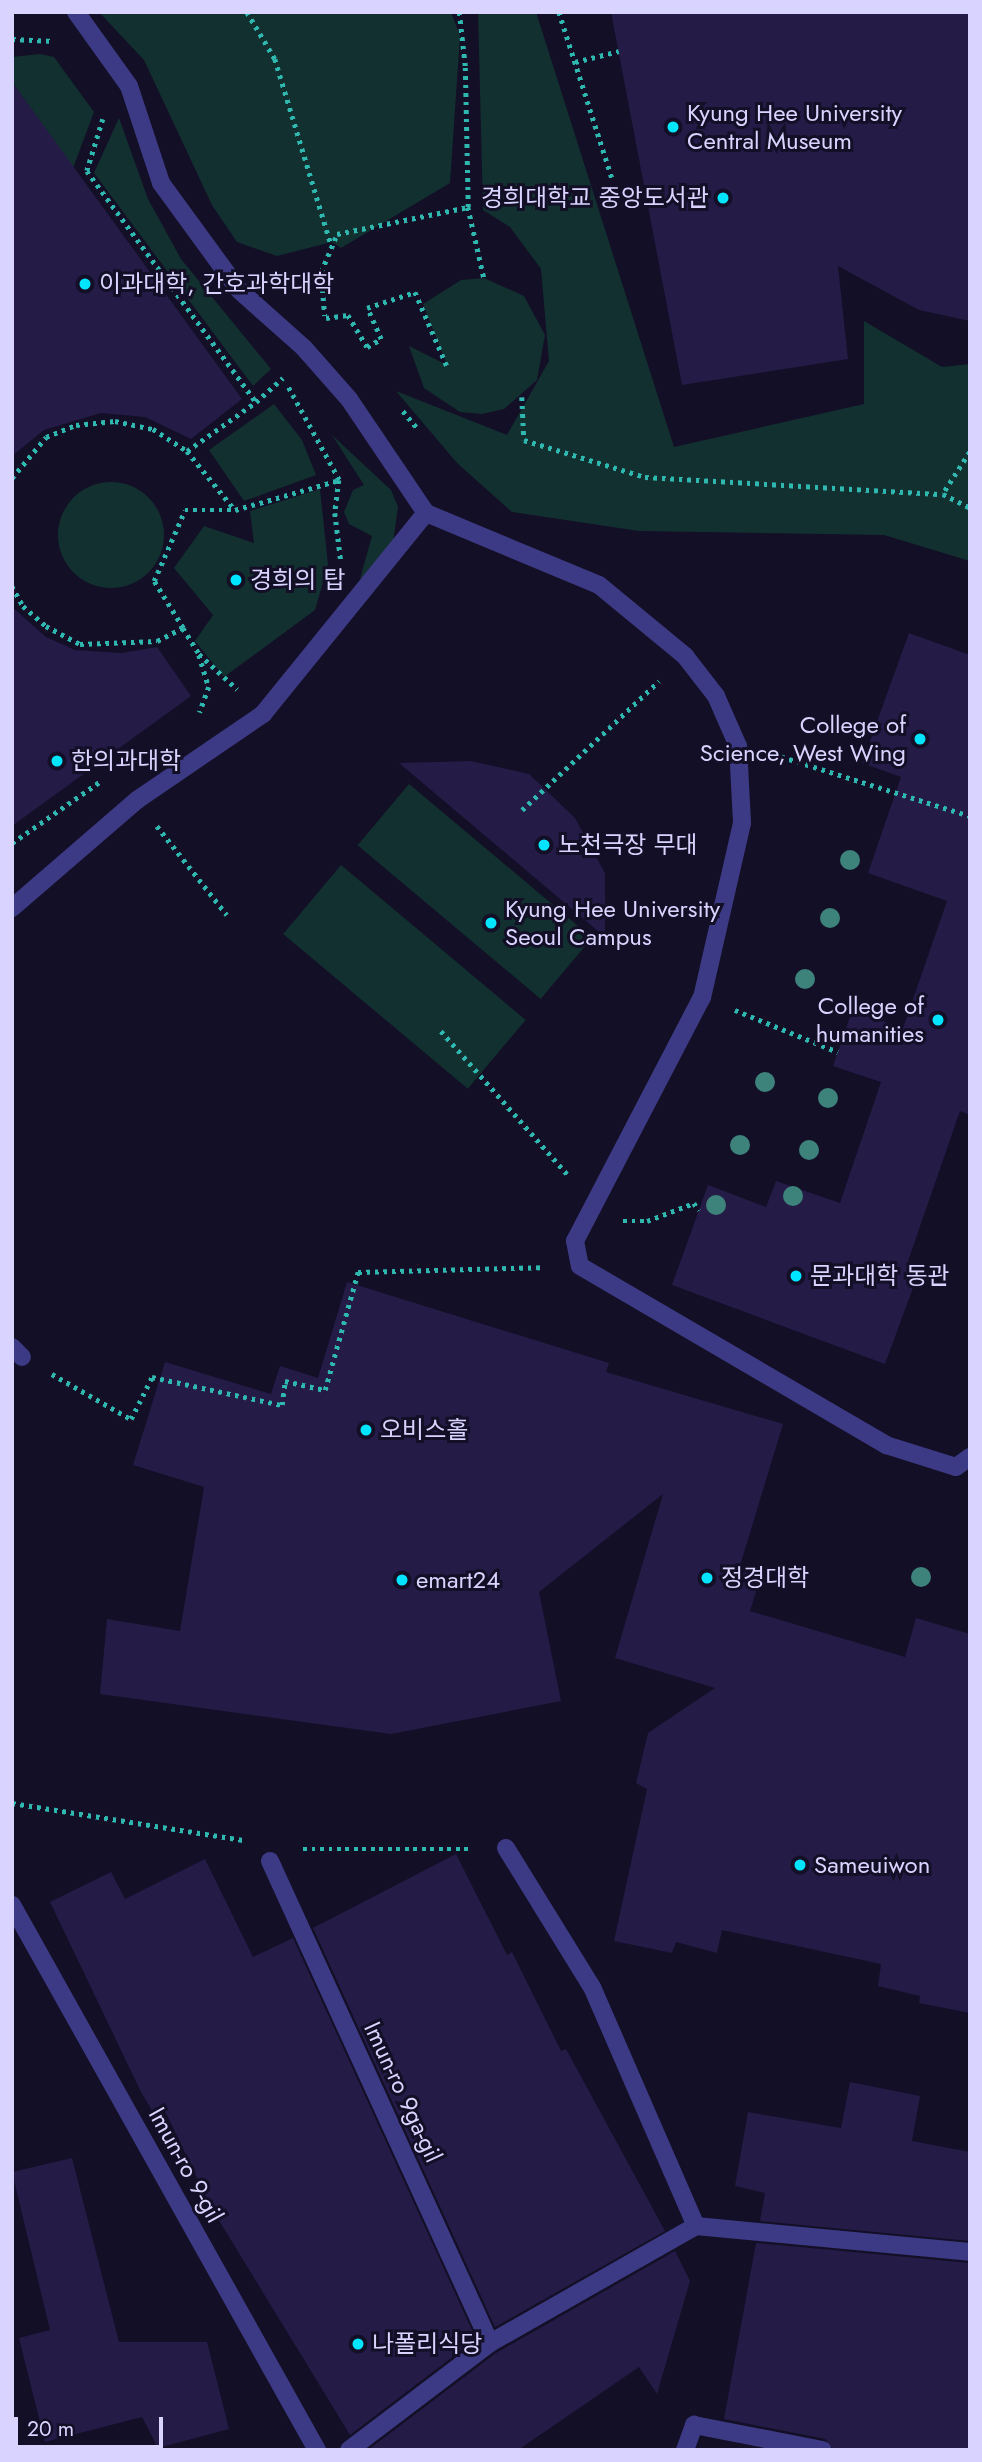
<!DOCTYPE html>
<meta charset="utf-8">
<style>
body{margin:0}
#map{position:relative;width:982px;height:2462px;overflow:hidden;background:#130f26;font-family:Jost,"Noto Sans KR",sans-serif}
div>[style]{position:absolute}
.green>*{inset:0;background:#12302f;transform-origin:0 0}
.round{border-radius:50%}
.building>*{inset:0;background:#241b47}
.path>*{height:4.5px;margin-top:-2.25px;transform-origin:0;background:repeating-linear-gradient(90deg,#2fb8b0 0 3.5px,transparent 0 8.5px)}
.lane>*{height:18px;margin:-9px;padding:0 9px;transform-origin:9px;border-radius:9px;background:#3d3a85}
.street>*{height:18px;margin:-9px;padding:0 9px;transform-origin:9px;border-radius:9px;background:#3d3a85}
.trees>*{width:20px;height:20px;margin:-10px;border-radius:50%;background:#3d827b}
.dots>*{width:19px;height:19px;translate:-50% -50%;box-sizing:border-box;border:4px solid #130f26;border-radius:50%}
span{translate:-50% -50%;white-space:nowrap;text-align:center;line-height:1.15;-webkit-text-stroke:6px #130f26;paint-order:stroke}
.poi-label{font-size:24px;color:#d9d4ff}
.left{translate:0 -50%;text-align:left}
.right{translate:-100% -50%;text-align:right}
.street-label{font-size:24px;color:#d9d4ff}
.frame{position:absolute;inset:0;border:14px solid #d9d4ff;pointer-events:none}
.scale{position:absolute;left:14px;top:2417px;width:149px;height:32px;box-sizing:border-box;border:4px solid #d9d4ff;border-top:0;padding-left:9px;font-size:21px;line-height:24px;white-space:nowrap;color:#d9d4ff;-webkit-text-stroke:5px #130f26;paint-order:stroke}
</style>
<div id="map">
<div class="green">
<div style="clip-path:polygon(99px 12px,451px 12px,460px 36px,450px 183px,341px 248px,332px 242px,277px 256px,237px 242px,212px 205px,144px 60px)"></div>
<div style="clip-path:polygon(478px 12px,536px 12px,674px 447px,864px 404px,864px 321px,942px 367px,970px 364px,970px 561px,884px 535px,639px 531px,512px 512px,457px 463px,396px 391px,507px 435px,549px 361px,541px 269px,510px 227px,483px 210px)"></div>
<div style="clip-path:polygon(40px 54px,54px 57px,94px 112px,73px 168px,12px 82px,12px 57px)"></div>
<div style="clip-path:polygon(119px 118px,148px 199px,181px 259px,271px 369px,253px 386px,94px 173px)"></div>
<div style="clip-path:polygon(484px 278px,524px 296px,545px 335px,537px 380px,504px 409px,482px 414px,460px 412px,424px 388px,409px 346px,447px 365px,423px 304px,461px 280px)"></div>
<div style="clip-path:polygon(274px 404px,302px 440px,316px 475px,244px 501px,209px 450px)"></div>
<div style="clip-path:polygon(332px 435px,391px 490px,398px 507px,393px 543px,381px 563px,360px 579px,372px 536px,349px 524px,344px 512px,353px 490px,364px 485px)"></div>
<div class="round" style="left:58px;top:482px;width:106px;height:106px"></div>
<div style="clip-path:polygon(320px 489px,328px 565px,315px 610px,224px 677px,195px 641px,213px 615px,174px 568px,204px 526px,254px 543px,250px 511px)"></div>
<div style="left:409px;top:784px;width:239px;height:80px;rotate:40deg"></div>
<div style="left:341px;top:865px;width:241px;height:90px;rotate:40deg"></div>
</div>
<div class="building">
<div style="clip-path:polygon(611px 12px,970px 12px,970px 321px,919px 310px,838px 266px,848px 359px,682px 385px)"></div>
<div style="clip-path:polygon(12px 82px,242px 399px,191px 439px,145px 417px,101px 413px,44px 430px,12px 456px)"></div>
<div style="clip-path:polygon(12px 607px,46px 637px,75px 650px,121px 653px,157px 647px,191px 696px,12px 826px)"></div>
<div style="clip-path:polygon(909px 633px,970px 655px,970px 1115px,960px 1111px,908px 1261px,921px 1266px,885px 1364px,672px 1285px,708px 1185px,766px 1207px,776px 1181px,840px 1203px,881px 1082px,833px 1066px,852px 1011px,903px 1028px,947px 901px,868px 873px,901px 777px,862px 763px)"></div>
<div style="clip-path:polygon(471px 761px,529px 774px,575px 818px,605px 873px,605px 937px,399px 763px)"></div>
<div style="clip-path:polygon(347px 1282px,609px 1363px,606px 1372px,783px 1424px,739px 1569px,761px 1576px,750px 1611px,905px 1657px,916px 1618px,970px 1634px,970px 2013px,919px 2003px,920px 1996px,878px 1986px,881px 1964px,722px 1930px,717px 1953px,676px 1942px,672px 1953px,614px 1941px,647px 1789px,636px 1783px,648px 1733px,715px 1688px,615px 1658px,663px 1494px,539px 1592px,561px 1701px,391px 1734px,100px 1694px,107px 1619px,180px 1631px,204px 1487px,133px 1465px,165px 1362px,271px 1394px,280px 1366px,318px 1378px)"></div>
<div style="clip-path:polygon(456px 1854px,507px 1955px,512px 1952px,561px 2051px,566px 2049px,665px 2231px,495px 2327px,313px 1928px)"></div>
<div style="clip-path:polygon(205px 1859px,253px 1957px,293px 1938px,476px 2339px,350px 2435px,212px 2209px,164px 2109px,154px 2114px,141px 2092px,50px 1902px,111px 1872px,125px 1899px)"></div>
<div style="clip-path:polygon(850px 2082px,920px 2096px,912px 2141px,970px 2152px,970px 2241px,760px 2221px,765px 2193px,735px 2186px,748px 2112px,841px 2128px)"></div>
<div style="clip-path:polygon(72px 2158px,119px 2342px,207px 2342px,229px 2429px,158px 2448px,142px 2417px,45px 2442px,19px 2338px,50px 2330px,12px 2172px)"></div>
<div style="clip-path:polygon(756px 2243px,970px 2263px,970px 2450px,834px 2450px,825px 2439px,724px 2419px)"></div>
<div style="clip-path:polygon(675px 2251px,690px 2281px,657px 2394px,639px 2367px,518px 2450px,368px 2450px,496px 2353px)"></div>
</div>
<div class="path">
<div style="left:247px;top:12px;width:55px;rotate:59.2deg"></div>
<div style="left:275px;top:59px;width:193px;rotate:73.2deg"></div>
<div style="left:559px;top:12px;width:174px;rotate:72.3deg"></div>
<div style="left:12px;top:39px;width:41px;rotate:2.8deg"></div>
<div style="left:575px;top:62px;width:45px;rotate:-14deg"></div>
<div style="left:103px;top:119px;width:54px;rotate:107.1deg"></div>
<div style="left:87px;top:171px;width:286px;rotate:53.8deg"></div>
<div style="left:256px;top:402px;width:36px;rotate:-42deg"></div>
<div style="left:468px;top:207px;width:73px;rotate:77.3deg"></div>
<div style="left:321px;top:272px;width:41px;rotate:-67.2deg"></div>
<div style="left:337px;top:234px;width:134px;rotate:-11.6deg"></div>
<div style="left:468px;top:207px;width:141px;rotate:-91.2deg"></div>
<div style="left:465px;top:66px;width:54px;rotate:-96.3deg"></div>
<div style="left:321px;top:272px;width:44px;rotate:84.8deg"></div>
<div style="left:326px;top:318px;width:22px;rotate:-8deg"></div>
<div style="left:348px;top:315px;width:37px;rotate:59deg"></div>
<div style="left:367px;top:347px;width:16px;rotate:-30deg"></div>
<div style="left:381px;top:339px;width:34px;rotate:-114deg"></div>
<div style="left:367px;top:308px;width:51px;rotate:-18.4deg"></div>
<div style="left:415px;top:292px;width:81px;rotate:66.6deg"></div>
<div style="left:522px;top:397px;width:43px;rotate:87.3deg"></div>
<div style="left:524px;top:440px;width:127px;rotate:17deg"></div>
<div style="left:645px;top:477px;width:298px;rotate:3.3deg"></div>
<div style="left:403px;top:411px;width:23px;rotate:50deg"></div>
<div style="left:187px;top:451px;width:85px;rotate:-35.4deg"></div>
<div style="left:970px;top:452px;width:50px;rotate:122.7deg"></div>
<div style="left:943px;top:494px;width:30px;rotate:27deg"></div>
<div style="left:12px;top:478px;width:53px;rotate:-50.3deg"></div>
<div style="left:46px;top:437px;width:32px;rotate:-22deg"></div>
<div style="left:76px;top:425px;width:39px;rotate:-6deg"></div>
<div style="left:115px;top:421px;width:39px;rotate:12deg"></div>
<div style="left:153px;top:429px;width:40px;rotate:32.9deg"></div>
<div style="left:187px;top:451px;width:76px;rotate:50.9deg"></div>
<div style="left:235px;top:510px;width:108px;rotate:-16.1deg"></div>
<div style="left:339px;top:480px;width:108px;rotate:-118.7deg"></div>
<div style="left:339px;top:480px;width:33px;rotate:97deg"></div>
<div style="left:335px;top:513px;width:49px;rotate:83deg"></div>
<div style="left:12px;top:586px;width:23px;rotate:61deg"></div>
<div style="left:23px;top:606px;width:30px;rotate:41deg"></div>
<div style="left:46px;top:626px;width:38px;rotate:28deg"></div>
<div style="left:80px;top:644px;width:77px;rotate:-2.2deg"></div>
<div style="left:157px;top:641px;width:29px;rotate:-27deg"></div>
<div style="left:183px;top:628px;width:31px;rotate:58deg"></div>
<div style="left:199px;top:654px;width:52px;rotate:42.6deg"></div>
<div style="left:183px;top:628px;width:55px;rotate:-121.7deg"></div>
<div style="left:154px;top:581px;width:77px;rotate:-66.4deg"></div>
<div style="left:185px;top:510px;width:49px"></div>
<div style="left:199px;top:655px;width:34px;rotate:73deg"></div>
<div style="left:209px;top:687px;width:27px;rotate:110deg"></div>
<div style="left:773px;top:754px;width:207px;rotate:17.5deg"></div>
<div style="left:522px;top:810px;width:188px;rotate:-43.3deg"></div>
<div style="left:157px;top:826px;width:113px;rotate:51.8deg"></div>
<div style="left:12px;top:843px;width:108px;rotate:-34.9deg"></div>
<div style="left:735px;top:1010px;width:111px;rotate:22.2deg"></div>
<div style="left:441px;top:1031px;width:193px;rotate:48.6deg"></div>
<div style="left:623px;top:1221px;width:24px"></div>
<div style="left:647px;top:1221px;width:50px;rotate:-21deg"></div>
<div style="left:694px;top:1203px;width:9px;rotate:58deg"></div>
<div style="left:52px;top:1374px;width:91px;rotate:29.7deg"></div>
<div style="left:131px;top:1419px;width:47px;rotate:-63.4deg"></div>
<div style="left:152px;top:1377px;width:133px;rotate:12.2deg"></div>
<div style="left:282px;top:1405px;width:24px;rotate:-83deg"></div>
<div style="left:285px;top:1381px;width:41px;rotate:12.7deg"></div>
<div style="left:325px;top:1390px;width:123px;rotate:-74.4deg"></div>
<div style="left:358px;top:1272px;width:186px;rotate:-1.5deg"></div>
<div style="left:12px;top:1803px;width:234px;rotate:9.1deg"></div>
<div style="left:303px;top:1849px;width:170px"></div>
</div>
<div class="lane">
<div style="left:76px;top:12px;width:91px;rotate:54.4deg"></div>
<div style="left:129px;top:86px;width:102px;rotate:71.7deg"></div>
<div style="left:161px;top:183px;width:132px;rotate:53.9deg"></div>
<div style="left:239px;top:290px;width:87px;rotate:41.7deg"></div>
<div style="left:304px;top:348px;width:68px;rotate:48.6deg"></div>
<div style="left:349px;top:399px;width:138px;rotate:56deg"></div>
<div style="left:426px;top:513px;width:187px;rotate:22.6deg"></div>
<div style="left:599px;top:585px;width:112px;rotate:39.5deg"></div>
<div style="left:685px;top:656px;width:51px;rotate:52.2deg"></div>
<div style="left:716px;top:696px;width:55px;rotate:66.3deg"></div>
<div style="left:738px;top:746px;width:77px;rotate:87deg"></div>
<div style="left:742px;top:823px;width:179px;rotate:102.9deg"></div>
<div style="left:702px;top:997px;width:275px;rotate:117.5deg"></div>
<div style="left:575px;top:1241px;width:25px;rotate:79deg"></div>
<div style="left:580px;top:1266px;width:355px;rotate:30.3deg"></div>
<div style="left:886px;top:1445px;width:73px;rotate:17.4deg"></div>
<div style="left:956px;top:1467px;width:17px;rotate:-36deg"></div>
<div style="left:12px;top:908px;width:165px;rotate:-40.8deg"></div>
<div style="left:137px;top:800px;width:153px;rotate:-34.3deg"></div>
<div style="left:263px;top:714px;width:259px;rotate:-51deg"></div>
<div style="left:12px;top:1347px;width:14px;rotate:45deg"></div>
</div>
<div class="street">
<div style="left:506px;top:1848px;width:163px;rotate:58.3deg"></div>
<div style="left:592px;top:1987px;width:261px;rotate:66.5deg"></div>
<div style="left:270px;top:1861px;width:530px;rotate:65.47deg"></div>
<div style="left:12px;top:1905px;width:625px;rotate:60.77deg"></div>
<div style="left:349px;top:2450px;width:177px;rotate:-37.2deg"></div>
<div style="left:490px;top:2343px;width:237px;rotate:-29.6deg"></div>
<div style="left:696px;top:2226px;width:275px;rotate:5.4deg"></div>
<div style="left:685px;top:2450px;width:27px;rotate:-70deg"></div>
<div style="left:694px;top:2425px;width:131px;rotate:11deg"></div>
</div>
<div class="trees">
<div style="left:850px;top:860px"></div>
<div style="left:830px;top:918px"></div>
<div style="left:805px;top:979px"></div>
<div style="left:765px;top:1082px"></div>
<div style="left:828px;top:1098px"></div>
<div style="left:740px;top:1145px"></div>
<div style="left:809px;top:1150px"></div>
<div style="left:793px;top:1196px"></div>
<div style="left:716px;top:1205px"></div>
<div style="left:921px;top:1577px"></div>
</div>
<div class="dots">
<div style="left:673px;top:127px;background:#00e5ff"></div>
<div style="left:723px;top:198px;background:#00e5ff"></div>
<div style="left:85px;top:284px;background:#00e5ff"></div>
<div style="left:236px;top:580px;background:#00e5ff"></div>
<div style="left:920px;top:739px;background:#00e5ff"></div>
<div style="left:57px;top:761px;background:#00e5ff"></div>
<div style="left:544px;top:845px;background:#00e5ff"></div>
<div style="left:491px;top:923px;background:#00e5ff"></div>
<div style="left:938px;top:1020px;background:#00e5ff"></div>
<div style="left:796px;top:1276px;background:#00e5ff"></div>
<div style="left:366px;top:1430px;background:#00e5ff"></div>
<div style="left:707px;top:1578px;background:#00e5ff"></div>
<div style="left:402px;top:1580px;background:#00e5ff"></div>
<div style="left:800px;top:1865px;background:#00e5ff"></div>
<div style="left:358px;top:2344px;background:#00e5ff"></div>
</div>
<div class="poi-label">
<span class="left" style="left:687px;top:127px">Kyung Hee University<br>Central Museum</span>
<span class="right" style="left:709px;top:198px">경희대학교 중앙도서관</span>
<span class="left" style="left:99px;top:284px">이과대학, 간호과학대학</span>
<span class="left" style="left:250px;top:580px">경희의 탑</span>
<span class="right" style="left:906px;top:739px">College of<br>Science, West Wing</span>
<span class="left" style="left:71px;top:761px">한의과대학</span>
<span class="left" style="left:558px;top:845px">노천극장 무대</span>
<span class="left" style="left:505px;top:923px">Kyung Hee University<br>Seoul Campus</span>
<span class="right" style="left:924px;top:1020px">College of<br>humanities</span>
<span class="left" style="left:810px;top:1276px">문과대학 동관</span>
<span class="left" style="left:380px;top:1430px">오비스홀</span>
<span class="left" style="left:721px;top:1578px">정경대학</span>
<span class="left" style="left:416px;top:1580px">emart24</span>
<span class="left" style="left:814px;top:1865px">Sameuiwon</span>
<span class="left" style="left:372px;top:2344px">나폴리식당</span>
</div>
<div class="street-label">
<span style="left:403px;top:2092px;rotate:65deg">Imun-ro 9ga-gil</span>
<span style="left:186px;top:2165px;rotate:61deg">Imun-ro 9-gil</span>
</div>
<div class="frame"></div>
<div class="scale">20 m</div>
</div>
